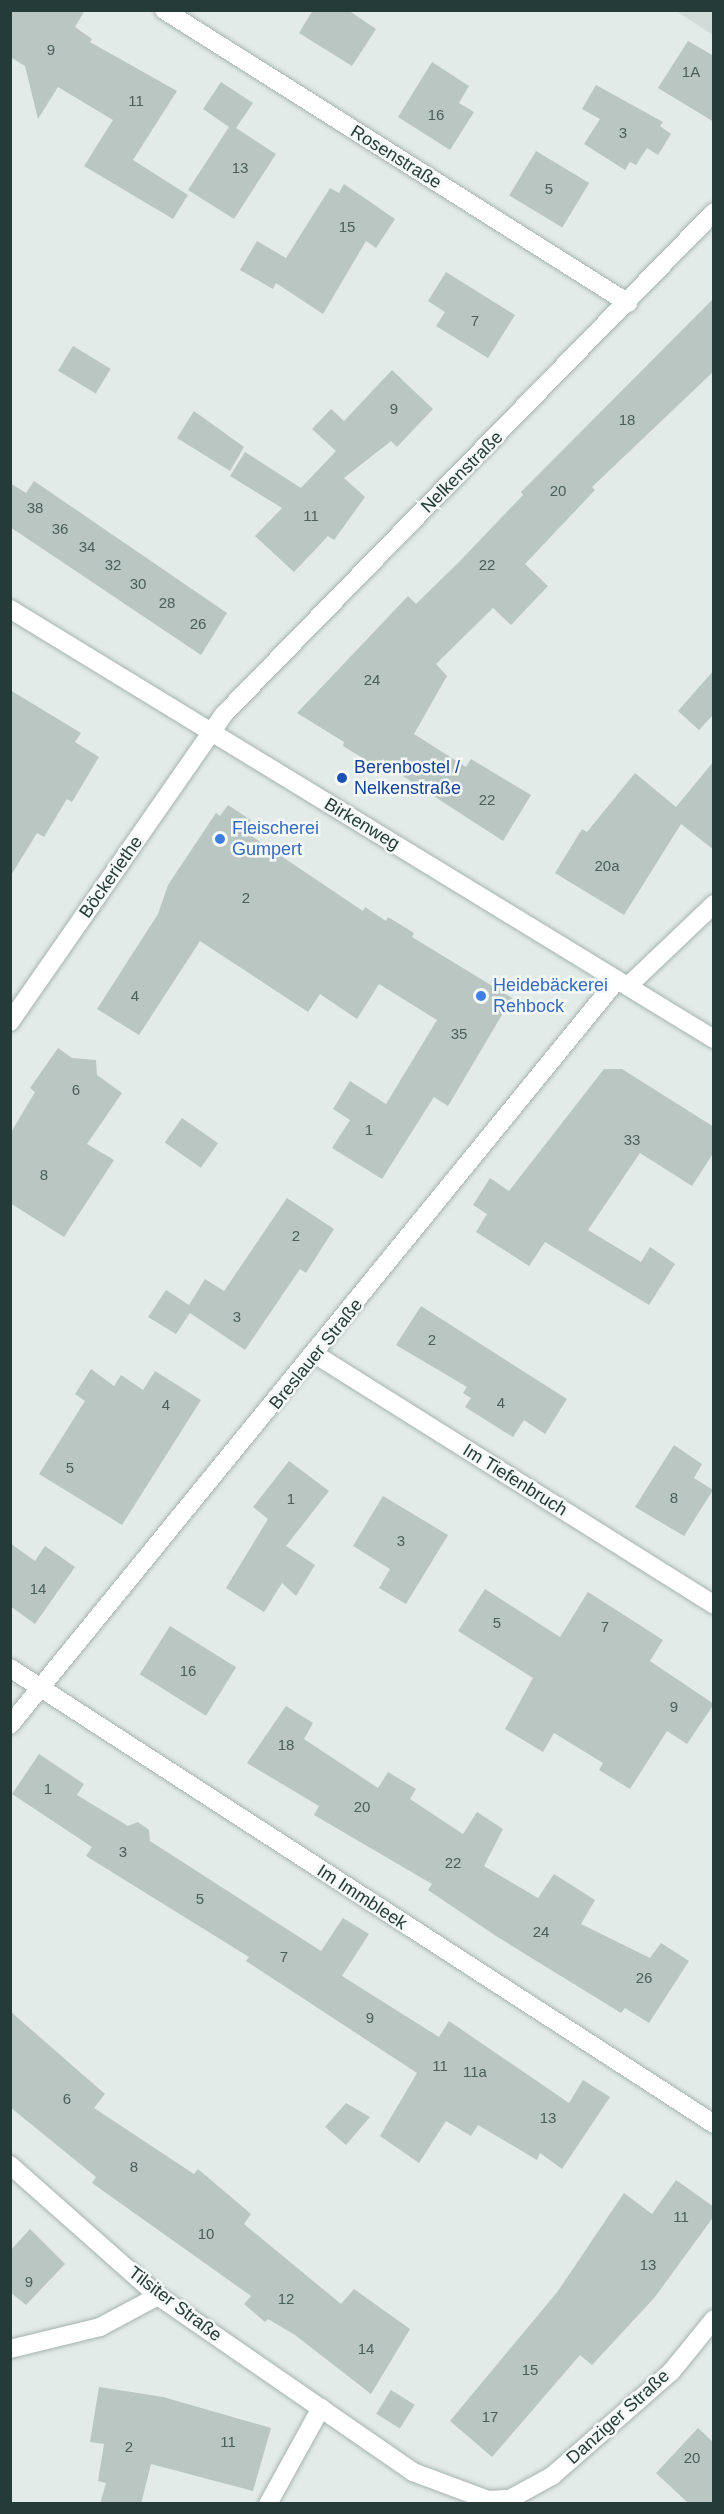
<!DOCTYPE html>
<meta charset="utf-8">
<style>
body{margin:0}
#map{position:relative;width:724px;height:2514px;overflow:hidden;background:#e3ebe8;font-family:Arial,sans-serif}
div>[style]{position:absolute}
.built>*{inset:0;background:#d2dbd8}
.building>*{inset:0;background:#b9c6c2;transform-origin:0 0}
.roads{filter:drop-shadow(0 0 2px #a6b3af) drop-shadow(0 0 2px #a6b3af)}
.minor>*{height:18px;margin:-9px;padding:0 9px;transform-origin:9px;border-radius:9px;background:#fff}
.dots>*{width:16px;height:16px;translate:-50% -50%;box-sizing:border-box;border:3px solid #f4f8f6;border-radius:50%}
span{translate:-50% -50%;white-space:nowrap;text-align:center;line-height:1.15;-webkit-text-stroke:5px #f4f8f6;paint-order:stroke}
.number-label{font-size:15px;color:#4a5e5a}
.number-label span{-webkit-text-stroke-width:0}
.street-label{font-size:18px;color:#253b37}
.transit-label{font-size:18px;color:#164399}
.left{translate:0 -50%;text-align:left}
.shop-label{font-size:18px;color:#366cbe}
.frame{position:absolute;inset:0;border:12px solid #253b37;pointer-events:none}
</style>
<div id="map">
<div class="built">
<div style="clip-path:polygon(676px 11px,713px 11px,713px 35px)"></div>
</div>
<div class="building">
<div style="clip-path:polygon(10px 10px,85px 10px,75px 27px,92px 39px,90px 42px,177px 91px,133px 160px,188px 195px,173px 219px,84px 166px,113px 120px,58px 87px,38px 119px,25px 66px,10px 57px)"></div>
<div style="clip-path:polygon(313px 10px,348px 10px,376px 29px,352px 66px,299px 33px)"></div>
<div style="clip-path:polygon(688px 41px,714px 56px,714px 122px,658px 88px)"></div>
<div style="clip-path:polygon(432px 62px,469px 86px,459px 103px,474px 112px,450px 150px,398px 117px)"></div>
<div style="clip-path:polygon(221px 82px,253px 103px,236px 128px,276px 154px,234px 219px,188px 190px,229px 127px,203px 109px)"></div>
<div style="clip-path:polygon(596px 85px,663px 122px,660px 126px,671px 134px,658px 155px,647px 148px,636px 165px,630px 162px,625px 170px,584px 144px,600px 119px,582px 109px)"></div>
<div style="left:536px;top:151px;width:62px;height:52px;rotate:31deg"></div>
<div style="clip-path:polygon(344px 184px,395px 219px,376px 248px,366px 241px,323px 314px,276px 283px,273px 289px,240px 270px,257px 241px,286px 258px,330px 188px,339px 193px)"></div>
<div style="clip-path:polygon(446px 272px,515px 315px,488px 358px,436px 326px,445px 312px,428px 301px)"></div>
<div style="clip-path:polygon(714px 298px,714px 371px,592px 487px,595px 490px,525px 564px,548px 586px,511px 625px,493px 608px,436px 664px,447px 676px,414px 734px,466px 767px,471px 759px,531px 795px,503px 841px,392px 769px,389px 774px,343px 746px,344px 742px,297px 713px,408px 596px,416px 604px,460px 561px,523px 495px,521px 492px)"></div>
<div style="left:73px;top:346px;width:44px;height:29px;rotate:31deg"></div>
<div style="clip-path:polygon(392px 370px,433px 409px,397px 447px,391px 441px,344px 478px,365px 497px,334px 540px,328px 536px,294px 572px,255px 536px,282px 508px,230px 476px,245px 452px,301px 488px,336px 451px,312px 429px,331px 409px,344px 421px)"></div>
<div style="clip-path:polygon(194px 411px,244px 447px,230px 471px,177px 438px)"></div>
<div style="clip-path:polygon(34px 481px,227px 613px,201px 655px,10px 527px,10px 483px,26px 493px)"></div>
<div style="clip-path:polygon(714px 670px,714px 714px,699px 730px,678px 711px)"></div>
<div style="clip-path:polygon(10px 690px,81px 733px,75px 742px,99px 757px,72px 802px,67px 799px,44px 837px,37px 833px,10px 877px)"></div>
<div style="clip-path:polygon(714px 761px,714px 850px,681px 824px,624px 915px,555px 873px,582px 829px,587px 832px,635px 773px,676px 807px)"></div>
<div style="clip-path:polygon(228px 805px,251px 820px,244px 831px,363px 911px,365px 907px,386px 921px,388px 917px,414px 933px,412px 937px,512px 998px,448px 1106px,434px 1097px,382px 1179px,332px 1148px,350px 1120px,333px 1109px,350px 1081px,386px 1104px,437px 1020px,379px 984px,357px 1019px,320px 994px,308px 1012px,200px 941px,139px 1035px,97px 1009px,158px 914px,168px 885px,216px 813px,220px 816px)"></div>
<div style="clip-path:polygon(58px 1048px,72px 1058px,96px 1060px,97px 1075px,122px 1093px,87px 1144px,114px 1160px,64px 1237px,10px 1203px,10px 1134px,35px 1092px,30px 1088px)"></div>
<div style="clip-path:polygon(604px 1069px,622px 1069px,714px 1127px,714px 1152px,692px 1186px,640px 1153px,588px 1230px,641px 1262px,650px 1247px,675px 1264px,649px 1305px,545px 1242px,529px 1266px,476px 1232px,487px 1214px,473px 1205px,490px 1178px,509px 1191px)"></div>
<div style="left:182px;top:1118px;width:44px;height:30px;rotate:35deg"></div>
<div style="clip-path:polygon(287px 1198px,334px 1229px,306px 1273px,300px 1269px,245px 1350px,190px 1313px,176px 1334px,148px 1317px,166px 1290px,189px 1305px,205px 1279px,224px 1291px)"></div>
<div style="clip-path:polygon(421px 1306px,567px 1399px,545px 1434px,524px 1420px,513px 1437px,465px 1407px,471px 1398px,463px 1393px,467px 1387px,396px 1345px)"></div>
<div style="clip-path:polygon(91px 1369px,114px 1386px,121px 1375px,143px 1390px,155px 1371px,201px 1400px,122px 1525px,39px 1474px,85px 1401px,75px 1394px)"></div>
<div style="clip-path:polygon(674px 1445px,702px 1464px,694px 1478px,713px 1490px,684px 1536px,635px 1507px)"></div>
<div style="clip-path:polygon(289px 1461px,329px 1491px,286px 1546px,315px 1565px,296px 1596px,282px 1583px,264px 1612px,226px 1588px,268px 1519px,253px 1507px)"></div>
<div style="clip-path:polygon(383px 1496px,448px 1535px,406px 1604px,379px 1588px,390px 1569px,353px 1546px)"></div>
<div style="clip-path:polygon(10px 1543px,35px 1561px,45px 1546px,75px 1567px,35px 1624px,10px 1606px)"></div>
<div style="clip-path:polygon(485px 1589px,560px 1637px,588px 1592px,663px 1640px,650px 1661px,714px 1704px,687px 1744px,667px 1731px,630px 1789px,599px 1770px,603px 1763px,554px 1733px,543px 1752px,505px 1729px,533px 1678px,458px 1631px)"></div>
<div style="left:170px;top:1626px;width:78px;height:57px;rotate:32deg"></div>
<div style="clip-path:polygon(286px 1706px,313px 1723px,304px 1739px,378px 1788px,388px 1772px,416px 1789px,410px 1799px,463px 1834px,477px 1812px,503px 1829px,484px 1866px,538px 1898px,554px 1874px,595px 1900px,581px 1924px,650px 1958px,661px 1943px,689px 1961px,649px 2023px,625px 2008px,621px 2013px,496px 1936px,428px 1890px,432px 1884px,314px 1815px,319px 1806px,247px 1763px)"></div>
<div style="clip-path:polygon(39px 1754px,84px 1784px,77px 1795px,128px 1826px,138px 1822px,149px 1830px,150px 1841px,321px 1951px,343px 1918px,369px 1934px,342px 1976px,439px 2037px,449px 2021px,569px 2103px,583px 2080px,610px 2097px,562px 2169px,540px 2153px,537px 2160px,478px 2125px,471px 2136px,446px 2121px,419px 2163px,380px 2136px,417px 2073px,246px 1961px,249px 1957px,86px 1856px,92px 1847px,12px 1794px)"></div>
<div style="clip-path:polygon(10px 2011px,105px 2094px,94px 2108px,194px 2174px,198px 2169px,251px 2214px,244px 2224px,341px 2304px,354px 2289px,410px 2329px,371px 2394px,295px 2335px,268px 2319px,265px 2322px,244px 2304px,251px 2296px,92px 2183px,96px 2177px,10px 2107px)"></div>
<div style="clip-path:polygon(346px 2103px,370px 2117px,346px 2145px,325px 2127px)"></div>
<div style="clip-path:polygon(676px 2180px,714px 2207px,714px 2216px,655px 2297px,592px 2365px,580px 2355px,492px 2457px,450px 2421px,558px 2291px,624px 2193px,652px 2214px)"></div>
<div style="clip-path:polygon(30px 2229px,65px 2264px,26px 2305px,10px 2292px,10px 2251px)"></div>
<div style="clip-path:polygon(99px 2387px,163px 2397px,271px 2428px,253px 2491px,151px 2464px,141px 2504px,100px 2504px,106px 2483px,98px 2481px,104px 2444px,90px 2442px)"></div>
<div style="left:391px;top:2390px;width:28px;height:28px;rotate:32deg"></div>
<div style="clip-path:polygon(698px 2428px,714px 2443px,714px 2504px,689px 2504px,656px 2473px)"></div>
</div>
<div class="roads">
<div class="minor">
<div style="left:164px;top:10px;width:549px;rotate:32.27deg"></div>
<div style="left:10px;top:609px;width:825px;rotate:31.42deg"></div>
<div style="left:628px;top:986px;width:119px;rotate:-43.6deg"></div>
<div style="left:10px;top:1022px;width:376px;rotate:-55.2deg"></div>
<div style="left:225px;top:713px;width:700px;rotate:-45.69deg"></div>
<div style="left:316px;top:1355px;width:470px;rotate:32.1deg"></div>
<div style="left:10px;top:1668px;width:839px;rotate:32.93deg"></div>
<div style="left:10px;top:1725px;width:961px;rotate:-50.83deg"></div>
<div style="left:10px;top:2165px;width:198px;rotate:41.5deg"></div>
<div style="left:158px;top:2296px;width:310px;rotate:34.6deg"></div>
<div style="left:413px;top:2472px;width:80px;rotate:20.5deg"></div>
<div style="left:488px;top:2500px;width:22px;rotate:-3deg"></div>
<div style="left:510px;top:2499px;width:48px;rotate:-28.7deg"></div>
<div style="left:552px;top:2476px;width:158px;rotate:-41.2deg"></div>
<div style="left:671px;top:2372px;width:68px;rotate:-50.9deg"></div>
<div style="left:10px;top:2349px;width:93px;rotate:-13.7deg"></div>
<div style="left:100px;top:2327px;width:66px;rotate:-28.1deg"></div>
<div style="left:268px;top:2504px;width:110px;rotate:-61.1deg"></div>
</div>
</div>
<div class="dots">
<div style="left:342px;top:778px;background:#1a4fb4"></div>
<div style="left:220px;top:839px;background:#3f7fe0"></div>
<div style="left:481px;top:996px;background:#3f7fe0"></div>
</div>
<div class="number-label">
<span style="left:51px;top:50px">9</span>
<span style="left:691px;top:72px">1A</span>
<span style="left:136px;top:101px">11</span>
<span style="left:436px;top:115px">16</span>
<span style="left:623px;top:133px">3</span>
<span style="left:240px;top:168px">13</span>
<span style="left:549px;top:189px">5</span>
<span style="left:347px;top:227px">15</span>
<span style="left:475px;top:321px">7</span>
<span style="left:394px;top:409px">9</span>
<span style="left:627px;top:420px">18</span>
<span style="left:558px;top:491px">20</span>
<span style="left:35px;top:508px">38</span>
<span style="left:311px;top:516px">11</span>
<span style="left:60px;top:529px">36</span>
<span style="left:87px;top:547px">34</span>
<span style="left:113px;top:565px">32</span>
<span style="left:487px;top:565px">22</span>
<span style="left:138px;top:584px">30</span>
<span style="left:167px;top:603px">28</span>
<span style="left:198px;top:624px">26</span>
<span style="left:372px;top:680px">24</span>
<span style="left:487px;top:800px">22</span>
<span style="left:607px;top:866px">20a</span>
<span style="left:246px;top:898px">2</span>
<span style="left:135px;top:996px">4</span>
<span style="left:459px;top:1034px">35</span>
<span style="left:76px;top:1090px">6</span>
<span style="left:369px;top:1130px">1</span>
<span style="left:632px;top:1140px">33</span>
<span style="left:44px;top:1175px">8</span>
<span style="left:296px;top:1236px">2</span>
<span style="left:237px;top:1317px">3</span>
<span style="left:432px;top:1340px">2</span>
<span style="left:501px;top:1403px">4</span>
<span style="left:166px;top:1405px">4</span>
<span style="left:70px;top:1468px">5</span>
<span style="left:674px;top:1498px">8</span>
<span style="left:291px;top:1499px">1</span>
<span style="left:401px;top:1541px">3</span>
<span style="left:38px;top:1589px">14</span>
<span style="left:497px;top:1623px">5</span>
<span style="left:605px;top:1627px">7</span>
<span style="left:188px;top:1671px">16</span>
<span style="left:674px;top:1707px">9</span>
<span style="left:286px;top:1745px">18</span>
<span style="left:48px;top:1789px">1</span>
<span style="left:362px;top:1807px">20</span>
<span style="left:123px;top:1852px">3</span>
<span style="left:453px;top:1863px">22</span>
<span style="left:200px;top:1899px">5</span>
<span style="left:541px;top:1932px">24</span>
<span style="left:284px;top:1957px">7</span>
<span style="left:644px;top:1978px">26</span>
<span style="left:370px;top:2018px">9</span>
<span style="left:440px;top:2066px">11</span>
<span style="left:475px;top:2072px">11a</span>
<span style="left:67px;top:2099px">6</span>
<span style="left:548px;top:2118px">13</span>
<span style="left:134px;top:2167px">8</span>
<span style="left:681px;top:2217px">11</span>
<span style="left:206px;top:2234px">10</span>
<span style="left:648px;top:2265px">13</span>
<span style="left:29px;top:2282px">9</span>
<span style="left:286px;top:2299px">12</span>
<span style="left:366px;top:2349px">14</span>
<span style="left:530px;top:2370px">15</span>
<span style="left:490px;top:2417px">17</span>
<span style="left:228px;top:2442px">11</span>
<span style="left:129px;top:2447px">2</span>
<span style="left:692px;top:2458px">20</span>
</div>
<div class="street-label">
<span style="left:396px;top:157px;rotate:32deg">Rosenstraße</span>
<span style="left:462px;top:472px;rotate:-45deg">Nelkenstraße</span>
<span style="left:362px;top:824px;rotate:31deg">Birkenweg</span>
<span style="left:111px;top:877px;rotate:-55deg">Böckeriethe</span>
<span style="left:316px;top:1354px;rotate:-51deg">Breslauer Straße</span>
<span style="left:515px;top:1480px;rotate:32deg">Im Tiefenbruch</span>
<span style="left:362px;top:1897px;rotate:33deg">Im Immbleek</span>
<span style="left:175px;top:2304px;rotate:37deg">Tilsiter Straße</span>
<span style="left:618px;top:2417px;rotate:-42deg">Danziger Straße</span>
</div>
<div class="transit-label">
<span class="left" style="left:354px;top:778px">Berenbostel /<br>Nelkenstraße</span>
</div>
<div class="shop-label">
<span class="left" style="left:232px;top:839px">Fleischerei<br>Gumpert</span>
<span class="left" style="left:493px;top:996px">Heidebäckerei<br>Rehbock</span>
</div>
<div class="frame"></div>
</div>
